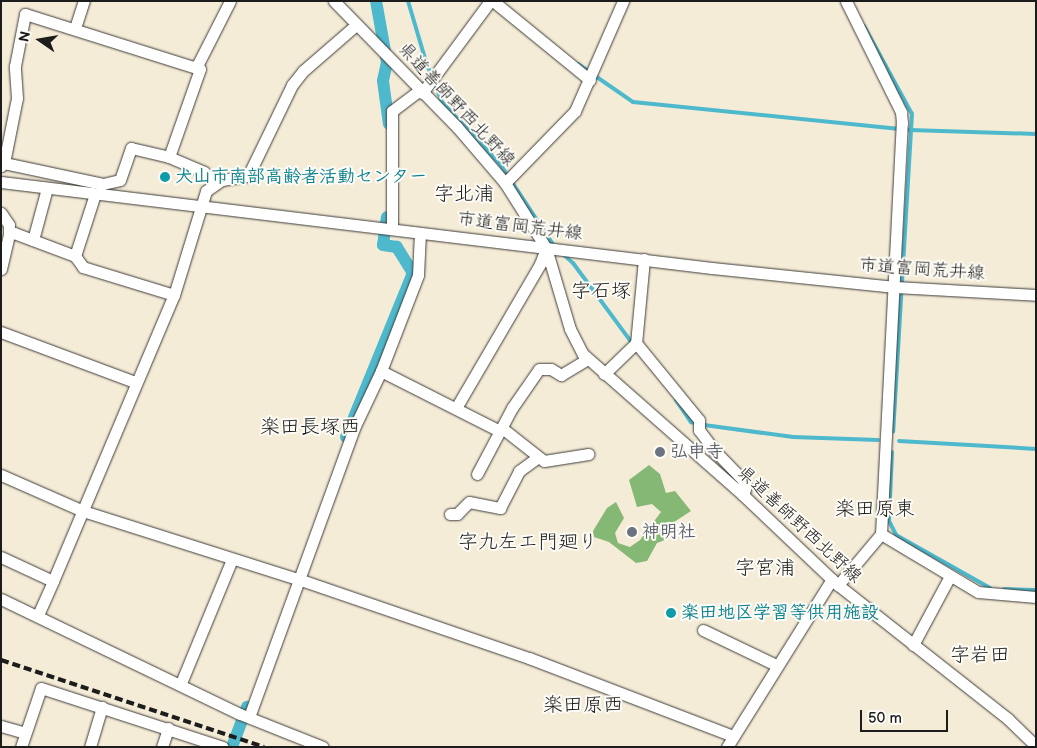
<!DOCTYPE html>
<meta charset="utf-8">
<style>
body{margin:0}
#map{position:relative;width:1037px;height:748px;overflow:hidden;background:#f5ecd7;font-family:"Balsamiq Sans","Klee One",sans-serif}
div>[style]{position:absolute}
.forest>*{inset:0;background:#84b874}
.stream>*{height:4px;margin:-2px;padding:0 2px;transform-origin:2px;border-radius:2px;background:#4eb8cc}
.canal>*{height:12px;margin:-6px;padding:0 6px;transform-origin:6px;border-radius:6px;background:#4eb8cc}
.roads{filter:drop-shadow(0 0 1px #3d3b38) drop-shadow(0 0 1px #3d3b38)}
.minor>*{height:11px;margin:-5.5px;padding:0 5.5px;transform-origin:5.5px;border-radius:5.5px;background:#fff}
.rail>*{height:4px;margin-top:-2px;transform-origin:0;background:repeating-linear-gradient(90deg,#1c1c1c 0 8px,transparent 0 12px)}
.dots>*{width:14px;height:14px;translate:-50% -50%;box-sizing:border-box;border:2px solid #fdfcf7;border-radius:50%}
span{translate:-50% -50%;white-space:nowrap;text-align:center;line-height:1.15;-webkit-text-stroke:4px #fdfcf7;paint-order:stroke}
.street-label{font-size:18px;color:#1c1c1c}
.culture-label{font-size:18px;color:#0d838f;font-weight:700}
.left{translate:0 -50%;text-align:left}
.worship-label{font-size:18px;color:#5b616d;font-weight:700}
.quarter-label{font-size:20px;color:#1c1c1c}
.frame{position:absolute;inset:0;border:2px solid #1c1c1c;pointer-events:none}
.north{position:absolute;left:15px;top:15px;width:50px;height:50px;-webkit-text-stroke:4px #fdfcf7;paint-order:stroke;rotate:283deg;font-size:14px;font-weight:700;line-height:20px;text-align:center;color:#1c1c1c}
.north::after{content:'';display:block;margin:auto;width:18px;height:22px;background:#1c1c1c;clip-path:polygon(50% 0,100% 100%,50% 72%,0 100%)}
.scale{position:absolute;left:860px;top:710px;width:88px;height:22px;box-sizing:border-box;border:2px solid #1c1c1c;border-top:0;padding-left:6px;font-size:15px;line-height:18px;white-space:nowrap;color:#1c1c1c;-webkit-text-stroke:4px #fdfcf7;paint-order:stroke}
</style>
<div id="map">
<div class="forest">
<div style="clip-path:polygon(649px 465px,660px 474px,666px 493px,675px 491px,691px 511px,668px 526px,665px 540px,657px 543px,647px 561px,636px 563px,609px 542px,594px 537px,593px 531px,607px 508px,616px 502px,624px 518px,615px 533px,618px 543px,630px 547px,640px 540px,661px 512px,652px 504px,637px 507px,629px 480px)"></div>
</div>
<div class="stream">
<div style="left:408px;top:1px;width:67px;rotate:73.5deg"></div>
<div style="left:427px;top:65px;width:40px;rotate:68deg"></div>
<div style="left:442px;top:102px;width:85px;rotate:46.9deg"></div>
<div style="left:500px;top:164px;width:98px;rotate:56.6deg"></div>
<div style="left:864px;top:26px;width:100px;rotate:61.4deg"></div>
<div style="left:912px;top:114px;width:318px;rotate:93.4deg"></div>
<div style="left:578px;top:64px;width:67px;rotate:34.6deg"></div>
<div style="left:633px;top:102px;width:278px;rotate:5.8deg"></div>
<div style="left:910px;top:130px;width:126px;rotate:1.8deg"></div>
<div style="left:561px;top:252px;width:16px;rotate:43deg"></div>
<div style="left:573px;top:263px;width:99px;rotate:53.6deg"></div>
<div style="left:676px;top:400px;width:27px;rotate:56deg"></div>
<div style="left:691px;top:422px;width:13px;rotate:13deg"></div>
<div style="left:704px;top:425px;width:90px;rotate:7.7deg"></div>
<div style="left:793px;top:437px;width:85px;rotate:2deg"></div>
<div style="left:899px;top:441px;width:137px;rotate:3.3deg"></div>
<div style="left:892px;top:452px;width:69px;rotate:92.5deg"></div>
<div style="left:889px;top:521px;width:16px;rotate:63deg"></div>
<div style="left:896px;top:535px;width:108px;rotate:29.4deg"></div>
<div style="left:1004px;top:589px;width:32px;rotate:2deg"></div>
</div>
<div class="canal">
<div style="left:376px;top:1px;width:62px;rotate:79.8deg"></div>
<div style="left:387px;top:62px;width:19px;rotate:102deg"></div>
<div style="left:383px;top:81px;width:43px;rotate:82.1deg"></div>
<div style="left:346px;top:437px;width:177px;rotate:-67.8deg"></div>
<div style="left:413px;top:273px;width:31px;rotate:-122deg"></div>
<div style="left:397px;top:247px;width:14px;rotate:-172deg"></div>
<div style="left:383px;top:245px;width:28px;rotate:-82deg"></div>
<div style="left:232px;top:747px;width:43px;rotate:-69.4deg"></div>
</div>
<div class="roads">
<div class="minor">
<div style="left:334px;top:1px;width:176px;rotate:45.7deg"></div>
<div style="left:457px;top:127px;width:74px;rotate:49.4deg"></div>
<div style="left:505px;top:183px;width:77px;rotate:57.8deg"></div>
<div style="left:546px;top:248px;width:84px;rotate:73.5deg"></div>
<div style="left:570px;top:329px;width:28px;rotate:63deg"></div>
<div style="left:583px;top:354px;width:213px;rotate:41.4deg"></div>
<div style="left:743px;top:495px;width:131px;rotate:43.5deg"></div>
<div style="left:838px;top:585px;width:216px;rotate:38.2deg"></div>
<div style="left:1008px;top:719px;width:39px;rotate:44deg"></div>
<div style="left:493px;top:1px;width:125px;rotate:39.2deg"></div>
<div style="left:75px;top:28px;width:28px;rotate:-72deg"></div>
<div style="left:422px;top:93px;width:114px;rotate:-53.5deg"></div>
<div style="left:169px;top:157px;width:93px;rotate:-70.6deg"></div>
<div style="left:200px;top:69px;width:5px;rotate:-127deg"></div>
<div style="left:4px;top:163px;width:66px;rotate:-78.7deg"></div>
<div style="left:17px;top:98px;width:32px;rotate:-94deg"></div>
<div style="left:15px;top:66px;width:53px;rotate:-79.1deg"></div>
<div style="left:25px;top:14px;width:179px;rotate:17.5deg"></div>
<div style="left:196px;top:68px;width:75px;rotate:-63.1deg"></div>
<div style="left:1px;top:166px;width:4px;rotate:-45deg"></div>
<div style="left:4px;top:163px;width:101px;rotate:12deg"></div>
<div style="left:103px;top:184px;width:17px;rotate:-13deg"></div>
<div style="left:120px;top:180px;width:34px;rotate:-71deg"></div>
<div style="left:131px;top:148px;width:39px;rotate:13deg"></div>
<div style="left:169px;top:157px;width:38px;rotate:23deg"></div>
<div style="left:204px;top:172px;width:16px;rotate:43deg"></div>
<div style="left:1px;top:182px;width:716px;rotate:6.9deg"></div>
<div style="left:712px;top:268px;width:184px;rotate:5.9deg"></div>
<div style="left:895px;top:287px;width:141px;rotate:3.2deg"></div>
<div style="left:505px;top:183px;width:100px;rotate:-45.8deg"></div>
<div style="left:575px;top:111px;width:120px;rotate:-66.4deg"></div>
<div style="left:1px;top:213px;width:14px;rotate:56deg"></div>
<div style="left:9px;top:225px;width:9px;rotate:90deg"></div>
<div style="left:392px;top:229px;width:118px;rotate:-90deg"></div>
<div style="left:392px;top:111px;width:35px;rotate:-37deg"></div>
<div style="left:33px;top:240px;width:54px;rotate:-74.9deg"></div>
<div style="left:75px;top:256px;width:65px;rotate:-72.1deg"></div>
<div style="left:644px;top:259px;width:84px;rotate:95.4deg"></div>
<div style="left:636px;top:343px;width:99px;rotate:50.7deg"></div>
<div style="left:699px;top:420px;width:10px;rotate:90deg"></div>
<div style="left:699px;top:430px;width:25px;rotate:53deg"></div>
<div style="left:714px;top:450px;width:40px;rotate:46deg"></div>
<div style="left:742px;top:479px;width:8px;rotate:60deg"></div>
<div style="left:746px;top:486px;width:9px;rotate:108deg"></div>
<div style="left:1px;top:269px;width:36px;rotate:-77deg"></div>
<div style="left:9px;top:234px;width:5px;rotate:-11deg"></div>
<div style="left:14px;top:233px;width:65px;rotate:20.7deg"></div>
<div style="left:75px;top:256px;width:14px;rotate:54deg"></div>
<div style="left:83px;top:267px;width:95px;rotate:17.1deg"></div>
<div style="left:1px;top:332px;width:143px;rotate:20.5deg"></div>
<div style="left:381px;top:371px;width:133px;rotate:26.8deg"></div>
<div style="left:604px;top:374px;width:45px;rotate:-44.1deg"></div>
<div style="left:456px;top:408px;width:167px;rotate:-59.7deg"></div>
<div style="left:540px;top:264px;width:17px;rotate:-69deg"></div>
<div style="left:502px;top:428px;width:53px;rotate:38.2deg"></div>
<div style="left:544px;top:461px;width:45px;rotate:-9deg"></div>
<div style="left:477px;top:474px;width:75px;rotate:-62.1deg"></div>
<div style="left:512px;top:408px;width:47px;rotate:-55.3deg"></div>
<div style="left:539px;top:369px;width:12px"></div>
<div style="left:551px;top:369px;width:12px;rotate:31deg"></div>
<div style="left:561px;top:375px;width:31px;rotate:-31deg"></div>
<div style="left:1px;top:475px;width:90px;rotate:23.7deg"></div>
<div style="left:83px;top:511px;width:229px;rotate:17.6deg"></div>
<div style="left:301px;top:580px;width:241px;rotate:18.9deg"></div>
<div style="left:529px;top:658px;width:218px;rotate:20.9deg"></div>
<div style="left:450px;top:514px;width:7px"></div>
<div style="left:457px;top:514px;width:17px;rotate:-45deg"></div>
<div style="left:469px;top:502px;width:32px;rotate:11deg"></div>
<div style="left:500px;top:508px;width:42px;rotate:-62.8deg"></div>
<div style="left:519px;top:471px;width:22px;rotate:-36deg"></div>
<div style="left:881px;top:534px;width:113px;rotate:30.9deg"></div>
<div style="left:978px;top:592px;width:58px;rotate:4.9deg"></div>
<div style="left:1px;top:557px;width:57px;rotate:24.8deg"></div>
<div style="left:53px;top:581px;width:311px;rotate:-67.1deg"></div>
<div style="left:174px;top:295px;width:109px;rotate:-72.9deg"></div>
<div style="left:206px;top:191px;width:19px;rotate:-35deg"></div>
<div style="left:222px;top:180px;width:26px;rotate:-9deg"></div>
<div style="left:248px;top:176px;width:101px;rotate:-64.2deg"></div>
<div style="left:292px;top:85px;width:18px;rotate:-52deg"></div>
<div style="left:303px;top:71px;width:70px;rotate:-41deg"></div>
<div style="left:838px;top:585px;width:67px;rotate:-49.9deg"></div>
<div style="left:881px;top:534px;width:412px;rotate:-87.1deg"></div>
<div style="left:902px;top:123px;width:11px;rotate:-95deg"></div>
<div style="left:901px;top:112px;width:124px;rotate:-116.4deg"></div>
<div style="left:1px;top:599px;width:265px;rotate:25.7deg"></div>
<div style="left:240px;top:714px;width:89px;rotate:21.7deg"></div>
<div style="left:38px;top:615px;width:37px;rotate:-66deg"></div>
<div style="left:703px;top:630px;width:81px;rotate:25.6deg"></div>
<div style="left:913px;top:645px;width:78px;rotate:-61.8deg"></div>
<div style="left:181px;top:683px;width:134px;rotate:-67.6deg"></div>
<div style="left:249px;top:717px;width:310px;rotate:-70deg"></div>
<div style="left:355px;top:426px;width:61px;rotate:-64.7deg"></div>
<div style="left:381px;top:371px;width:103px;rotate:-68.9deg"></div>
<div style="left:418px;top:275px;width:42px;rotate:-87.3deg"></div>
<div style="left:1px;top:726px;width:25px;rotate:16deg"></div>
<div style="left:21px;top:747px;width:62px;rotate:-71.3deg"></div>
<div style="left:41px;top:688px;width:191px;rotate:18deg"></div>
<div style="left:90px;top:747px;width:42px;rotate:-73.3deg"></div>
<div style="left:162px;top:747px;width:20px;rotate:-72deg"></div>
<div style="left:727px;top:747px;width:198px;rotate:-58deg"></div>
</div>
</div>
<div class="rail">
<div style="left:1px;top:660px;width:277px;rotate:18.3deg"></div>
</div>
<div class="dots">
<div style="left:165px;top:177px;background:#0f9aa8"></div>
<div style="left:660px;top:452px;background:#6b7280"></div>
<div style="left:632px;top:532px;background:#6b7280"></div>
<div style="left:671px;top:613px;background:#0f9aa8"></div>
</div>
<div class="street-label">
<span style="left:456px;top:105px;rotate:47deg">県道善師野西北野線</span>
<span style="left:520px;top:227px;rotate:7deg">市道富岡荒井線</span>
<span style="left:922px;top:270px;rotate:4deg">市道富岡荒井線</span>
<span style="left:799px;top:525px;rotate:43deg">県道善師野西北野線</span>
</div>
<div class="culture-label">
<span class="left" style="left:175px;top:177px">犬山市南部高齢者活動センター</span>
<span class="left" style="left:681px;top:613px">楽田地区学習等供用施設</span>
</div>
<div class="worship-label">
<span class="left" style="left:670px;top:452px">弘申寺</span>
<span class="left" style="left:642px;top:532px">神明社</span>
</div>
<div class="quarter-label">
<span style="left:464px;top:194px">字北浦</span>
<span style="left:601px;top:291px">字石塚</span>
<span style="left:310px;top:427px">楽田長塚西</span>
<span style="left:875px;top:509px">楽田原東</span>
<span style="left:528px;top:542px">字九左エ門廻り</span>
<span style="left:765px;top:568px">字宮浦</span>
<span style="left:980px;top:655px">字岩田</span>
<span style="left:583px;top:705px">楽田原西</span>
</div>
<div class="frame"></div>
<div class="north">N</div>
<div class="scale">50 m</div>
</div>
